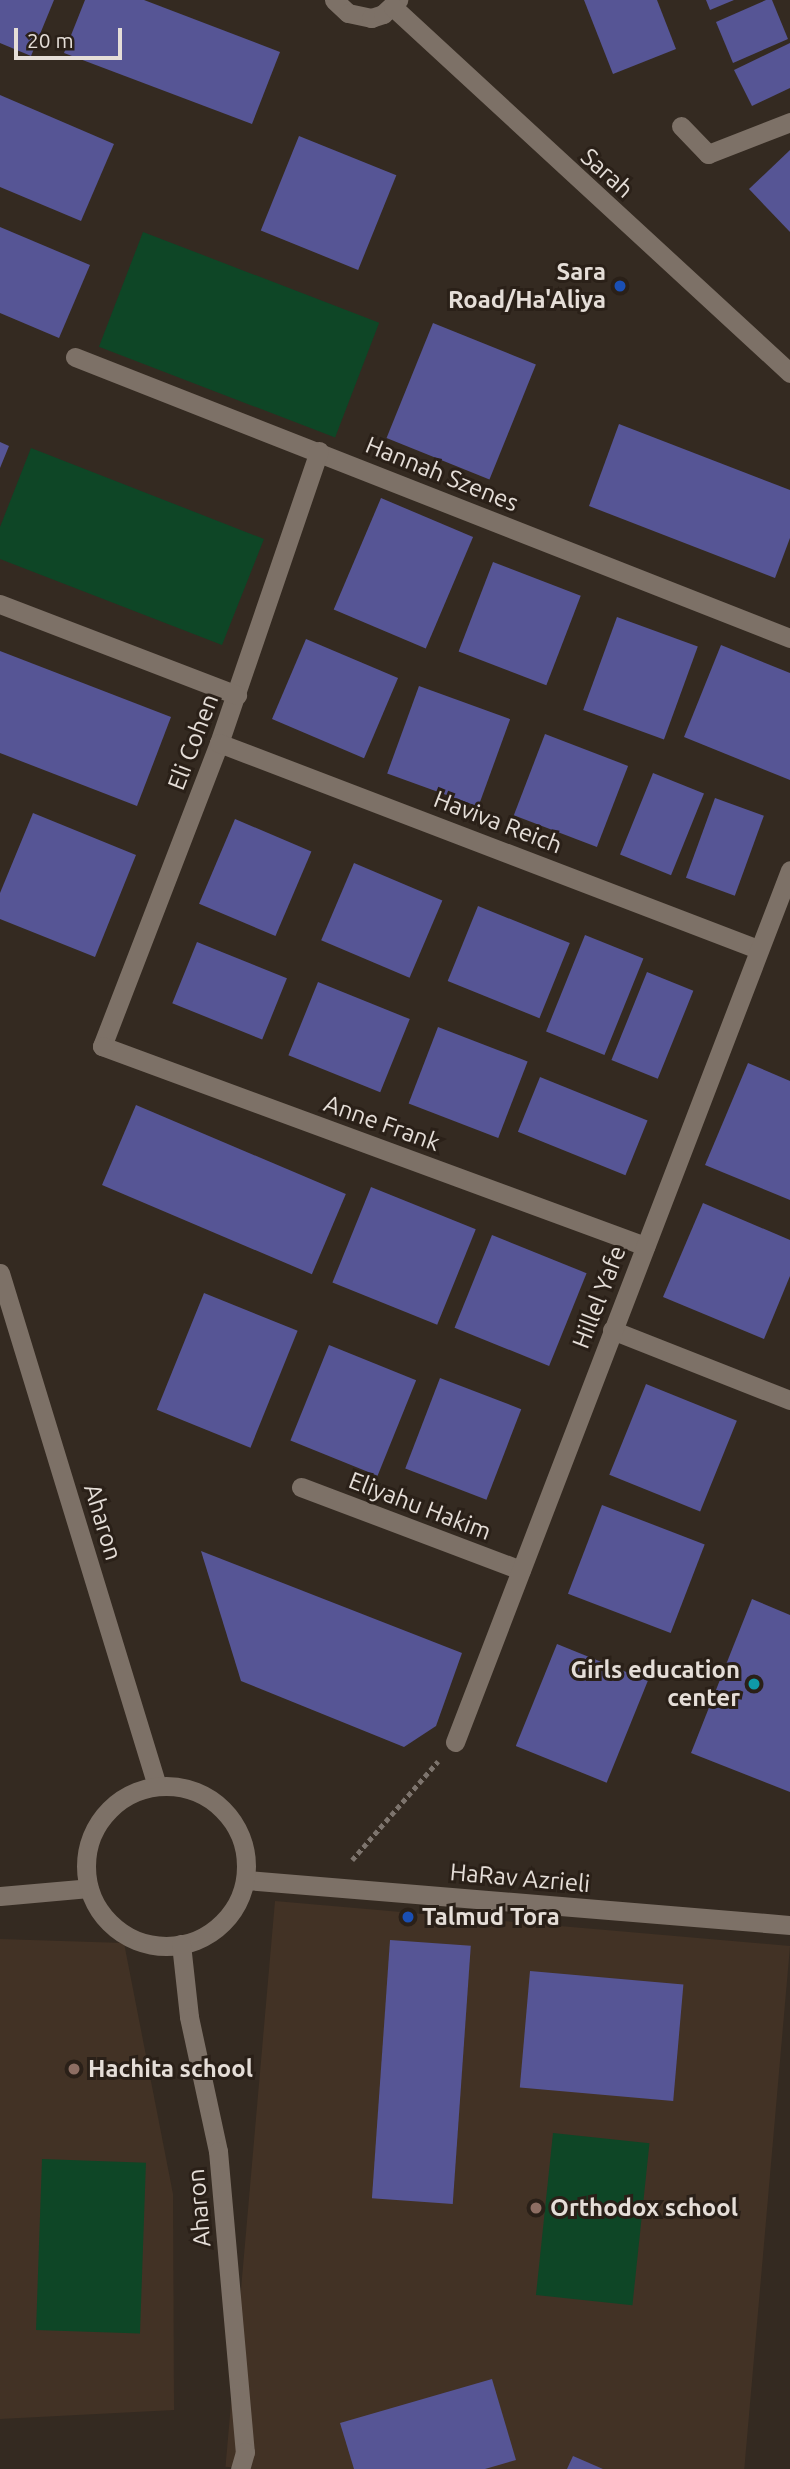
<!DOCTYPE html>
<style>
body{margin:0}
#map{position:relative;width:790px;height:2469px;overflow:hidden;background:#342a21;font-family:Ubuntu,sans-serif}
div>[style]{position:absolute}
.built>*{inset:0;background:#423225;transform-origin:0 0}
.green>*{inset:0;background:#0e4626;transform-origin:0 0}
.building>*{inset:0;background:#565595;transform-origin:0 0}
.path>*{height:4.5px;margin-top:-2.25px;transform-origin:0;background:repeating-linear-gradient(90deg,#7d746d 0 5px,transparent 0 8.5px)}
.minor>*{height:19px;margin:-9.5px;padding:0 9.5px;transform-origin:9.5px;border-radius:9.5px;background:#7d7167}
.tertiary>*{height:19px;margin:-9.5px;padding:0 9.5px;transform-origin:9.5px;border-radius:9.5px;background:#7d7167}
.tertiary>.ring{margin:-9.5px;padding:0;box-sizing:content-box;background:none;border:19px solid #7d7167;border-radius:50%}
.dots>*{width:19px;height:19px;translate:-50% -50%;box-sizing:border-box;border:4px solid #2a2018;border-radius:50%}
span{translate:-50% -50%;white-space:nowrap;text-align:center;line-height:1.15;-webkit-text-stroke:6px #2a2018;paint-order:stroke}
.street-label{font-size:24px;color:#e5ded8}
.poi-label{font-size:24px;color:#e5ded8;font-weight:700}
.right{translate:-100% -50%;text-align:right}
.left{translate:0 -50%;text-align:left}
.scale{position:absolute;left:14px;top:28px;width:108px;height:32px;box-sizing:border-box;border:4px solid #e5ded8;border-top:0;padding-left:9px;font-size:21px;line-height:24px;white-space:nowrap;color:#e5ded8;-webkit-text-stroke:5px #2a2018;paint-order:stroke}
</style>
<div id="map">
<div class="built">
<div style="left:275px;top:1901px;width:517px;height:568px;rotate:5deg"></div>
<div style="clip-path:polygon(0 1939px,124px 1943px,173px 2194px,174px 2410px,0 2419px)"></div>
</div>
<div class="green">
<div style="left:143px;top:232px;width:253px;height:123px;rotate:21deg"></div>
<div style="clip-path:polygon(31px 448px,264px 539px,222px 645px,0 559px,0 527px)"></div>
<div style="left:553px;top:2133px;width:97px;height:163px;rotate:6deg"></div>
<div style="left:42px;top:2159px;width:104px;height:171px;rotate:2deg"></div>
</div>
<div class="building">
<div style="clip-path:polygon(0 0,54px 0,31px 56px,0 43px)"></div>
<div style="clip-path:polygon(85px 0,144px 0,280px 52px,252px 124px,64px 53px)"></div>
<div style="clip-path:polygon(584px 0,657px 0,676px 49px,613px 74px)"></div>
<div style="clip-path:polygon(706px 0,734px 0,710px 10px)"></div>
<div style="clip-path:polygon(766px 0,772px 0,788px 39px,733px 63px,716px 22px)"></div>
<div style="clip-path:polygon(790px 43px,790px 88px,752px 106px,734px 70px)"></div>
<div style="clip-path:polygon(0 95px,114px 144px,81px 221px,0 187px)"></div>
<div style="left:299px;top:136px;width:105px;height:102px;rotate:22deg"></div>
<div style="clip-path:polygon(790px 150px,790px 232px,749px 189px)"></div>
<div style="clip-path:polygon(0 227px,90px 265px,59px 338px,0 313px)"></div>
<div style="left:433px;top:323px;width:111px;height:124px;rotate:22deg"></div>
<div style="clip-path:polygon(619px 424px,790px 490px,790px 538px,775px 578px,589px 506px)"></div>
<div style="clip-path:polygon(0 442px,9px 446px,0 468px)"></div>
<div style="left:381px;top:498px;width:100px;height:121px;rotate:23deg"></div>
<div style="left:493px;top:562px;width:94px;height:96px;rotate:21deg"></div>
<div style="left:617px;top:617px;width:86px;height:99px;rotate:20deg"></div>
<div style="left:306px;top:639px;width:100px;height:87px;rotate:23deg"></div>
<div style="clip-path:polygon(721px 645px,790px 673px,790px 780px,684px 737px)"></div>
<div style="clip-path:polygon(0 651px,171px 717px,137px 806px,0 753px)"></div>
<div style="left:419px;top:686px;width:97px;height:93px;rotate:20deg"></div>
<div style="left:545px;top:734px;width:89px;height:87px;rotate:21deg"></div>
<div style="left:653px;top:773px;width:55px;height:88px;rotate:22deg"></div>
<div style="left:715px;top:798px;width:52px;height:85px;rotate:20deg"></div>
<div style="clip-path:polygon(33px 813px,136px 855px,95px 957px,0 919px,0 893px)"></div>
<div style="left:235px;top:819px;width:83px;height:92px;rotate:23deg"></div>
<div style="left:354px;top:863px;width:96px;height:84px;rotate:23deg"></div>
<div style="left:478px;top:906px;width:99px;height:81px;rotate:22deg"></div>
<div style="left:585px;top:935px;width:63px;height:104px;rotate:22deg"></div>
<div style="left:197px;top:942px;width:97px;height:66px;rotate:22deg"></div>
<div style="left:647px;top:972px;width:50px;height:95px;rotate:22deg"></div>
<div style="left:318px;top:982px;width:99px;height:79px;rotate:22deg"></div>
<div style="left:438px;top:1027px;width:96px;height:82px;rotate:21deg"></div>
<div style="clip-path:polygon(748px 1063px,790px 1081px,790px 1200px,705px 1165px)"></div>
<div style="left:540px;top:1077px;width:116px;height:59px;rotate:22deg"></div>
<div style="left:136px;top:1105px;width:228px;height:87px;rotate:23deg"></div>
<div style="left:371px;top:1187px;width:113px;height:103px;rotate:22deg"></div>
<div style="clip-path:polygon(703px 1203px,790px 1240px,790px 1276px,764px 1339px,663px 1297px)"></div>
<div style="left:492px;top:1235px;width:102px;height:100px;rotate:22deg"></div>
<div style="left:204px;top:1293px;width:101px;height:126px;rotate:22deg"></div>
<div style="left:329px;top:1345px;width:94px;height:103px;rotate:22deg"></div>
<div style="left:440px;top:1378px;width:87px;height:97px;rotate:21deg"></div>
<div style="left:646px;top:1384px;width:98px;height:98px;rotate:22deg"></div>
<div style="left:602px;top:1505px;width:110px;height:95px;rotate:21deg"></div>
<div style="clip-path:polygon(201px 1551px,462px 1653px,436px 1726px,404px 1747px,241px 1681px)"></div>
<div style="clip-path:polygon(752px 1599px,790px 1615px,790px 1792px,691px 1753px)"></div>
<div style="left:557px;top:1644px;width:98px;height:110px;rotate:22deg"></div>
<div style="left:390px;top:1940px;width:81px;height:259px;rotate:4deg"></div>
<div style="left:530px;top:1971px;width:154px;height:117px;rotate:5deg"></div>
<div style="clip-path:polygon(492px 2379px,516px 2460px,485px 2469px,354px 2469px,340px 2423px)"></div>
<div style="clip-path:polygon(573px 2456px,603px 2469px,567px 2469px)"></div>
</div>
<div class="path">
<div style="left:352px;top:1860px;width:131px;rotate:-49deg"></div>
</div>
<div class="minor">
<div style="left:334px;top:0;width:19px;rotate:43deg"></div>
<div style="left:348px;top:13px;width:24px;rotate:12deg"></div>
<div style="left:371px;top:18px;width:13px;rotate:-18deg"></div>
<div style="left:383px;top:14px;width:21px;rotate:-43deg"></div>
<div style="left:393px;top:7px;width:540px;rotate:42.67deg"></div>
<div style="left:681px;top:126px;width:39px;rotate:46deg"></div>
<div style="left:708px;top:154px;width:88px;rotate:-21.3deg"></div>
<div style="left:75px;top:357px;width:768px;rotate:21.46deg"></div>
<div style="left:319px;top:451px;width:309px;rotate:108.9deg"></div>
<div style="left:219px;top:743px;width:325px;rotate:111.1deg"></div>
<div style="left:102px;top:1046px;width:579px;rotate:20.22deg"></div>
<div style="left:0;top:604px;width:254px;rotate:21deg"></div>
<div style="left:219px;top:743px;width:577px;rotate:20.92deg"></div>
<div style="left:612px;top:1330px;width:191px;rotate:21.5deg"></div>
<div style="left:301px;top:1487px;width:235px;rotate:20.7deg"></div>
<div style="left:455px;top:1742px;width:934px;rotate:-68.98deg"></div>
<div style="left:246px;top:1880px;width:546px;rotate:4.73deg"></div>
<div style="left:0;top:1896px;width:89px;rotate:-5.1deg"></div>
</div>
<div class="tertiary">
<div style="left:0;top:1273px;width:536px;rotate:72.98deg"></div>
<div class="ring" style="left:86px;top:1786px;width:141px;height:141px"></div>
<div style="left:181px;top:1944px;width:73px;rotate:83.7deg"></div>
<div style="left:189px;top:2017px;width:137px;rotate:77.8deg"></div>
<div style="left:218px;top:2151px;width:302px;rotate:84.9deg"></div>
<div style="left:245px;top:2452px;width:18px;rotate:106deg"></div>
</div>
<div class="dots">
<div style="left:620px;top:286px;background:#1a4fb4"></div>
<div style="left:754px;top:1684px;background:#0f9aa8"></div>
<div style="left:408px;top:1917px;background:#1a4fb4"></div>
<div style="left:74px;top:2069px;background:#8d6e63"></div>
<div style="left:536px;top:2208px;background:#8d6e63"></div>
</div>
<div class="street-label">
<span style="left:607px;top:173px;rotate:42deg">Sarah</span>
<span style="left:442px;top:474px;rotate:22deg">Hannah Szenes</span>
<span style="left:193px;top:742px;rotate:-69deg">Eli Cohen</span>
<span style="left:498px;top:822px;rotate:21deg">Haviva Reich</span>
<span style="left:382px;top:1123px;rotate:20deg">Anne Frank</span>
<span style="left:599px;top:1297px;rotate:-69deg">Hillel Yafe</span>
<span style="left:420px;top:1506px;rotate:21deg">Eliyahu Hakim</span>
<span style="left:103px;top:1522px;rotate:73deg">Aharon</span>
<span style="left:520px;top:1878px;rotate:5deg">HaRav Azrieli</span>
<span style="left:199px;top:2208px;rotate:-95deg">Aharon</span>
</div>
<div class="poi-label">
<span class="right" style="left:606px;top:286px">Sara<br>Road/Ha'Aliya</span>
<span class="right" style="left:740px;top:1684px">Girls education<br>center</span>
<span class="left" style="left:422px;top:1917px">Talmud Tora</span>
<span class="left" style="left:88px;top:2069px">Hachita school</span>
<span class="left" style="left:550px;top:2208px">Orthodox school</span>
</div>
<div class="scale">20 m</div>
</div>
